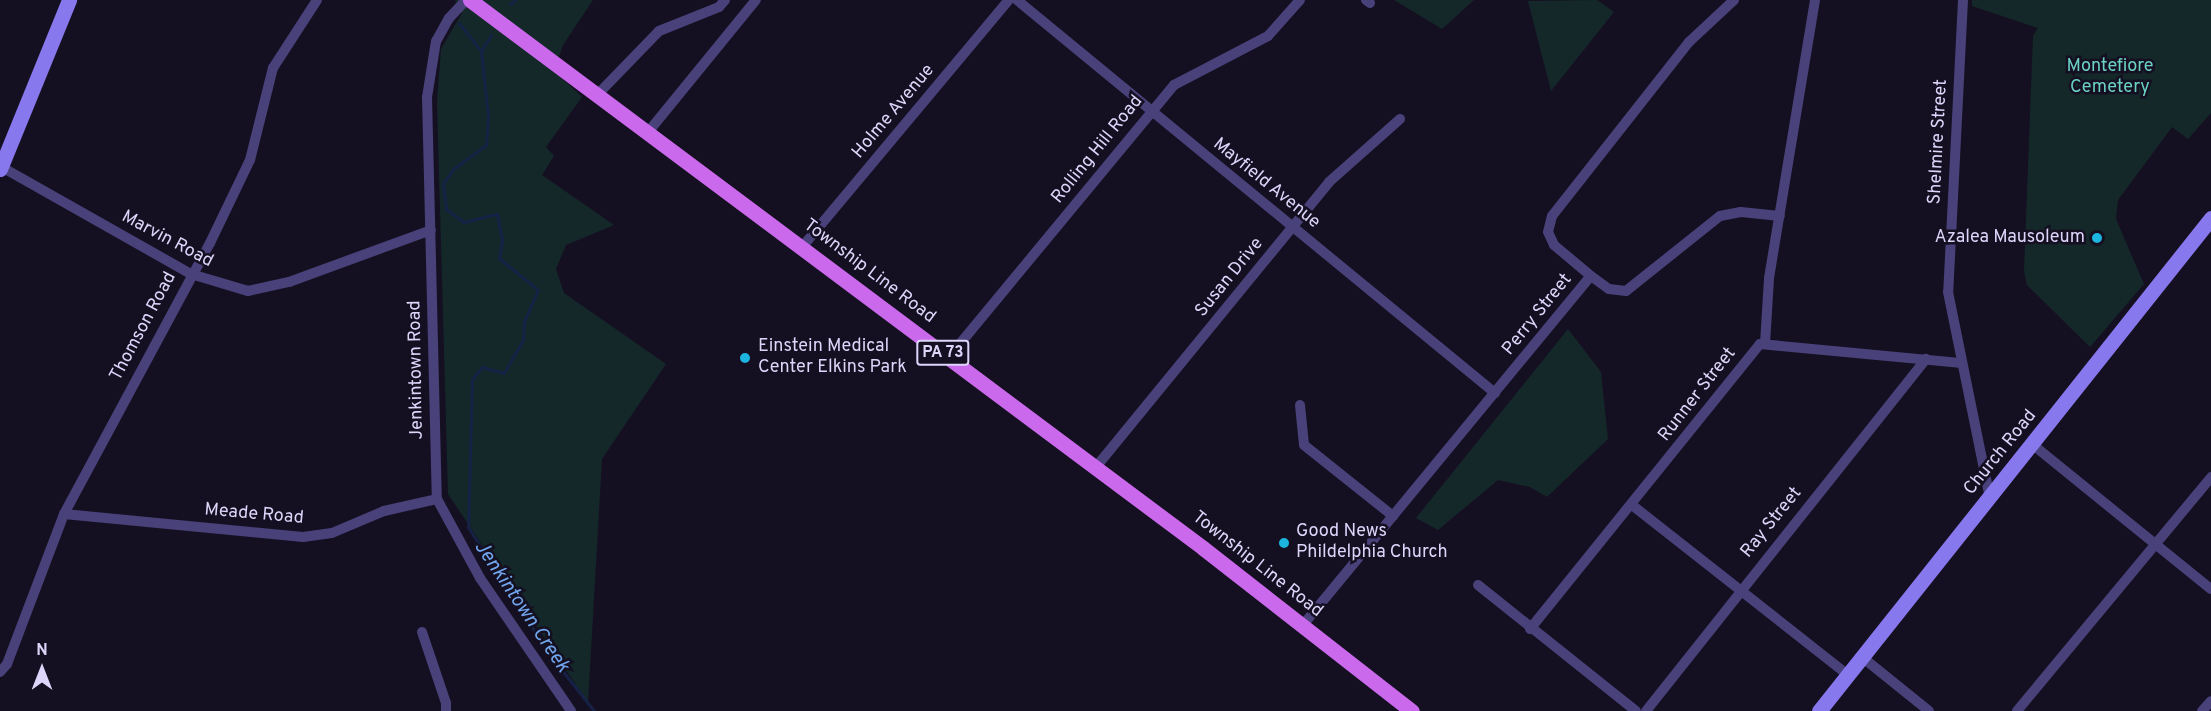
<!DOCTYPE html>
<style>
body{margin:0}
#map{position:relative;width:2211px;height:711px;overflow:hidden;background:#151021;font-family:Overpass,sans-serif}
div>[style]{position:absolute}
.green>*{inset:0;background:#14282a}
.stream>*{height:3px;margin:-1.5px;padding:0 1.5px;transform-origin:1.5px;border-radius:1.5px;background:#162245}
.street>*{height:10px;margin:-5px;padding:0 5px;transform-origin:5px;border-radius:5px;background:#49417a}
.secondary>*{height:15px;margin:-7.5px;padding:0 7.5px;transform-origin:7.5px;border-radius:7.5px;background:#8878ee}
.primary>*{height:15px;margin:-7.5px;padding:0 7.5px;transform-origin:7.5px;border-radius:7.5px;background:#ca69ec}
.dots>*{width:16px;height:16px;translate:-50% -50%;box-sizing:border-box;border:3px solid #151021;border-radius:50%}
span{translate:-50% -50%;white-space:nowrap;text-align:center;line-height:1.15;-webkit-text-stroke:5px #151021;paint-order:stroke}
.shield-label span{padding:2px 4px;background:#151021;border:2px solid;border-radius:4px;-webkit-text-stroke-width:0}
.shield-label{font-size:16px;color:#ddd5fa;font-weight:700}
.park-label{font-size:18px;color:#6ad1c3}
.street-label{font-size:18px;color:#ddd5fa}
.poi-label{font-size:18px;color:#ddd5fa}
.right{translate:-100% -50%;text-align:right}
.left{translate:0 -50%;text-align:left}
.water-label{font-size:20px;color:#70a5ed;font-style:italic}
.north{position:absolute;left:12px;top:639px;width:60px;height:60px;-webkit-text-stroke:4px #151021;paint-order:stroke;rotate:0deg;font-size:16px;font-weight:700;line-height:24px;text-align:center;color:#ddd5fa}
.north::after{content:'';display:block;margin:auto;width:21px;height:27px;background:#ddd5fa;clip-path:polygon(50% 0,100% 100%,50% 72%,0 100%)}
</style>
<div id="map">
<div class="green">
<div style="clip-path:polygon(455px 0,593px 0,563px 45px,554px 71px,582px 97px,546px 147px,554px 156px,542px 175px,614px 225px,566px 245px,556px 269px,564px 293px,666px 364px,602px 459px,588px 703px,448px 494px,437px 101px,441px 49px,462px 13px)"></div>
<div style="clip-path:polygon(1394px 0,1474px 0,1442px 29px)"></div>
<div style="clip-path:polygon(1597px 0,1614px 12px,1551px 91px,1528px 1px)"></div>
<div style="clip-path:polygon(1972px 0,2211px 0,2211px 113px,2188px 139px,2172px 127px,2118px 200px,2116px 219px,2144px 284px,2090px 347px,2027px 285px,2024px 271px,2033px 36px,2038px 28px,1972px 6px)"></div>
<div style="clip-path:polygon(1568px 329px,1601px 372px,1608px 439px,1547px 497px,1530px 487px,1498px 480px,1438px 530px,1416px 518px)"></div>
</div>
<div class="stream">
<div style="left:510px;top:4px;width:6px;rotate:-39deg"></div>
<div style="left:459px;top:23px;width:36px;rotate:52deg"></div>
<div style="left:481px;top:51px;width:66px;rotate:83.9deg"></div>
<div style="left:488px;top:117px;width:28px;rotate:94deg"></div>
<div style="left:486px;top:145px;width:39px;rotate:144deg"></div>
<div style="left:454px;top:168px;width:19px;rotate:125deg"></div>
<div style="left:443px;top:184px;width:25px;rotate:83deg"></div>
<div style="left:446px;top:209px;width:22px;rotate:36deg"></div>
<div style="left:464px;top:222px;width:34px;rotate:-14deg"></div>
<div style="left:497px;top:214px;width:26px;rotate:79deg"></div>
<div style="left:502px;top:240px;width:18px;rotate:99deg"></div>
<div style="left:499px;top:258px;width:50px;rotate:39.4deg"></div>
<div style="left:538px;top:290px;width:34px;rotate:114deg"></div>
<div style="left:524px;top:321px;width:19px;rotate:93deg"></div>
<div style="left:523px;top:340px;width:38px;rotate:120deg"></div>
<div style="left:504px;top:373px;width:23px;rotate:-165deg"></div>
<div style="left:482px;top:367px;width:16px;rotate:130deg"></div>
<div style="left:472px;top:379px;width:148px;rotate:91.5deg"></div>
<div style="left:468px;top:527px;width:152px;rotate:57.4deg"></div>
<div style="left:550px;top:655px;width:71px;rotate:51.8deg"></div>
<div style="left:481px;top:51px;width:19px;rotate:-58deg"></div>
</div>
<div class="street">
<div style="left:466px;top:0;width:25px;rotate:133deg"></div>
<div style="left:449px;top:18px;width:26px;rotate:119deg"></div>
<div style="left:436px;top:41px;width:57px;rotate:99.1deg"></div>
<div style="left:427px;top:97px;width:402px;rotate:88.6deg"></div>
<div style="left:437px;top:499px;width:90px;rotate:61.4deg"></div>
<div style="left:480px;top:578px;width:161px;rotate:55.6deg"></div>
<div style="left:1017px;top:0;width:619px;rotate:39.43deg"></div>
<div style="left:1366px;top:0;width:5px;rotate:37deg"></div>
<div style="left:1734px;top:0;width:62px;rotate:137deg"></div>
<div style="left:1689px;top:42px;width:221px;rotate:128.2deg"></div>
<div style="left:1552px;top:216px;width:16px;rotate:104deg"></div>
<div style="left:1548px;top:232px;width:14px;rotate:65deg"></div>
<div style="left:1554px;top:245px;width:48px;rotate:40deg"></div>
<div style="left:1591px;top:276px;width:22px;rotate:36deg"></div>
<div style="left:1609px;top:289px;width:17px;rotate:7deg"></div>
<div style="left:1626px;top:291px;width:120px;rotate:-38.6deg"></div>
<div style="left:1720px;top:216px;width:21px;rotate:-11deg"></div>
<div style="left:1741px;top:212px;width:39px;rotate:6deg"></div>
<div style="left:1963px;top:0;width:292px;rotate:92.9deg"></div>
<div style="left:1948px;top:292px;width:210px;rotate:78.5deg"></div>
<div style="left:599px;top:93px;width:86px;rotate:-45.9deg"></div>
<div style="left:659px;top:31px;width:65px;rotate:-21.8deg"></div>
<div style="left:719px;top:7px;width:9px;rotate:-49deg"></div>
<div style="left:649px;top:131px;width:169px;rotate:-50.8deg"></div>
<div style="left:0;top:166px;width:219px;rotate:29.5deg"></div>
<div style="left:191px;top:274px;width:59px;rotate:16.6deg"></div>
<div style="left:248px;top:291px;width:42px;rotate:-12.4deg"></div>
<div style="left:289px;top:282px;width:151px;rotate:-20.1deg"></div>
<div style="left:803px;top:246px;width:321px;rotate:-50.1deg"></div>
<div style="left:1760px;top:344px;width:203px;rotate:5.4deg"></div>
<div style="left:949px;top:357px;width:353px;rotate:-50.4deg"></div>
<div style="left:1174px;top:85px;width:106px;rotate:-27.5deg"></div>
<div style="left:1268px;top:36px;width:48px;rotate:-48.4deg"></div>
<div style="left:1300px;top:405px;width:40px;rotate:84.3deg"></div>
<div style="left:1304px;top:445px;width:114px;rotate:38.6deg"></div>
<div style="left:2033px;top:445px;width:229px;rotate:39deg"></div>
<div style="left:1096px;top:467px;width:368px;rotate:-50.7deg"></div>
<div style="left:1329px;top:182px;width:95px;rotate:-41.6deg"></div>
<div style="left:1632px;top:505px;width:273px;rotate:38.2deg"></div>
<div style="left:64px;top:514px;width:240px;rotate:5.5deg"></div>
<div style="left:303px;top:537px;width:29px;rotate:-8deg"></div>
<div style="left:332px;top:533px;width:56px;rotate:-22.9deg"></div>
<div style="left:384px;top:511px;width:54px;rotate:-12.8deg"></div>
<div style="left:1478px;top:585px;width:202px;rotate:38.6deg"></div>
<div style="left:1303px;top:625px;width:452px;rotate:-50.5deg"></div>
<div style="left:1530px;top:629px;width:366px;rotate:-51.1deg"></div>
<div style="left:1760px;top:344px;width:5px"></div>
<div style="left:1765px;top:344px;width:66px;rotate:-86.5deg"></div>
<div style="left:1769px;top:278px;width:282px;rotate:-80.6deg"></div>
<div style="left:422px;top:632px;width:75px;rotate:71.3deg"></div>
<div style="left:446px;top:703px;width:8px;rotate:90deg"></div>
<div style="left:1862px;top:657px;width:86px;rotate:38.9deg"></div>
<div style="left:0;top:672px;width:11px;rotate:-49deg"></div>
<div style="left:7px;top:664px;width:160px;rotate:-69.2deg"></div>
<div style="left:64px;top:514px;width:308px;rotate:-61.7deg"></div>
<div style="left:210px;top:243px;width:92px;rotate:-64.3deg"></div>
<div style="left:250px;top:160px;width:95px;rotate:-76deg"></div>
<div style="left:273px;top:68px;width:81px;rotate:-57.1deg"></div>
<div style="left:1646px;top:711px;width:450px;rotate:-51.5deg"></div>
<div style="left:2017px;top:711px;width:304px;rotate:-50.3deg"></div>
<div style="left:2202px;top:711px;width:13px;rotate:-48deg"></div>
</div>
<div class="secondary">
<div style="left:0;top:169px;width:183px;rotate:-67.8deg"></div>
<div style="left:1819px;top:711px;width:630px;rotate:-51.51deg"></div>
</div>
<div class="primary">
<div style="left:470px;top:0;width:915px;rotate:36.78deg"></div>
<div style="left:1203px;top:548px;width:265px;rotate:38deg"></div>
</div>
<div class="dots">
<div style="left:2097px;top:238px;background:#1cb5df"></div>
<div style="left:745px;top:358px;background:#1cb5df"></div>
<div style="left:1284px;top:543px;background:#1cb5df"></div>
</div>
<div class="shield-label">
<span style="left:943px;top:353px">PA 73</span>
</div>
<div class="park-label">
<span style="left:2110px;top:78px">Montefiore<br>Cemetery</span>
</div>
<div class="street-label">
<span style="left:894px;top:112px;rotate:-50deg">Holme Avenue</span>
<span style="left:1939px;top:142px;rotate:-87deg">Shelmire Street</span>
<span style="left:1098px;top:150px;rotate:-51deg">Rolling Hill Road</span>
<span style="left:1266px;top:184px;rotate:39deg">Mayfield Avenue</span>
<span style="left:167px;top:240px;rotate:28deg">Marvin Road</span>
<span style="left:869px;top:272px;rotate:37deg">Township Line Road</span>
<span style="left:1230px;top:278px;rotate:-51deg">Susan Drive</span>
<span style="left:1538px;top:315px;rotate:-51deg">Perry Street</span>
<span style="left:144px;top:327px;rotate:-62deg">Thomson Road</span>
<span style="left:417px;top:370px;rotate:-91deg">Jenkintown Road</span>
<span style="left:1698px;top:395px;rotate:-52deg">Runner Street</span>
<span style="left:2001px;top:453px;rotate:-51deg">Church Road</span>
<span style="left:254px;top:515px;rotate:5deg">Meade Road</span>
<span style="left:1772px;top:523px;rotate:-51deg">Ray Street</span>
<span style="left:1257px;top:565px;rotate:38deg">Township Line Road</span>
</div>
<div class="poi-label">
<span class="right" style="left:2085px;top:238px">Azalea Mausoleum</span>
<span class="left" style="left:758px;top:358px">Einstein Medical<br>Center Elkins Park</span>
<span class="left" style="left:1296px;top:543px">Good News<br>Phildelphia Church</span>
</div>
<div class="water-label">
<span style="left:521px;top:607px;rotate:56deg">Jenkintown Creek</span>
</div>
<div class="north">N</div>
</div>
